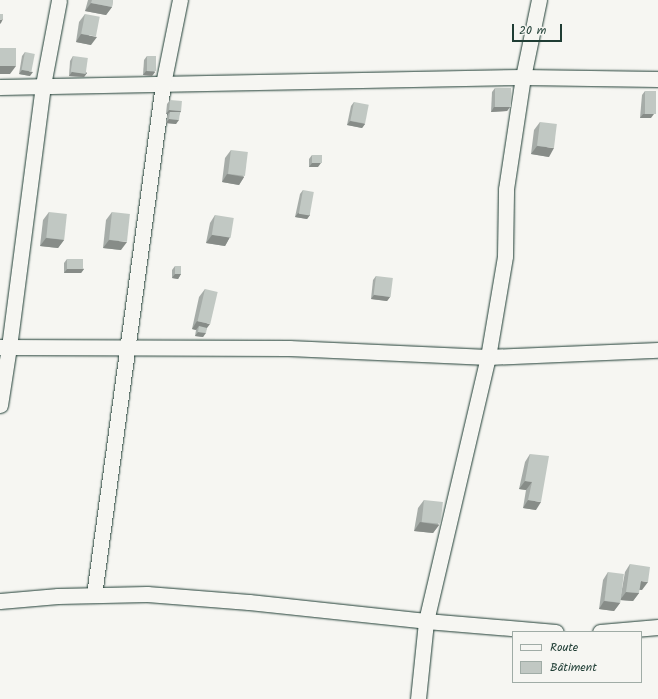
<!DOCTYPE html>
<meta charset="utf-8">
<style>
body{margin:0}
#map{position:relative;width:658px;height:699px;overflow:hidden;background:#f6f6f2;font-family:Kalam,sans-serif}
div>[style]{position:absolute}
.roads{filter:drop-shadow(0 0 1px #1f3d34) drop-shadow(0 0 1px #1f3d34)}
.street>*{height:15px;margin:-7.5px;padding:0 7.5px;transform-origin:7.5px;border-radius:7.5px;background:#f6f6f2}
.wall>*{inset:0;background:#a6aca8}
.shaded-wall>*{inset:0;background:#878c88}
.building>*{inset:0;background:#c1c8c3;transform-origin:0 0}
span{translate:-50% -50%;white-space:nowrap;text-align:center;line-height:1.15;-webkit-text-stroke:3px #f6f6f2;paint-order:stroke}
.legend{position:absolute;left:512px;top:631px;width:130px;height:52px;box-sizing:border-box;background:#f6f6f2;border:1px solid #a0aca6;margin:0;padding:5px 7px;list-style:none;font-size:12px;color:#1f3d34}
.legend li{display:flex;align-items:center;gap:8px;height:20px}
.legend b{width:20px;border:1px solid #a0aca6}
.scale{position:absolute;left:512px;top:24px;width:50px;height:18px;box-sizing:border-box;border:2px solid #1f3d34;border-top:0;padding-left:5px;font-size:12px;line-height:14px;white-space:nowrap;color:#1f3d34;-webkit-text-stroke:3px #f6f6f2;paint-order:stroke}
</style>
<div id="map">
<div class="roads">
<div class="street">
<div style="left:0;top:87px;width:523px;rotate:-1.1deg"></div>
<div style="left:523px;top:77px;width:135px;rotate:0.8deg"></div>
<div style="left:0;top:347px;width:289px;rotate:0.2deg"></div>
<div style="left:289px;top:348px;width:199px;rotate:2.6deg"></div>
<div style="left:488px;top:357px;width:170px;rotate:-2.4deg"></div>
<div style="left:0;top:405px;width:59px;rotate:-81.2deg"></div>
<div style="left:9px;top:347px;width:264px;rotate:-82.6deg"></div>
<div style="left:43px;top:85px;width:86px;rotate:-79.3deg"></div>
<div style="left:94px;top:595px;width:516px;rotate:-82.31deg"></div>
<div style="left:163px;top:84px;width:86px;rotate:-78.6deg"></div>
<div style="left:0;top:601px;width:58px;rotate:-4.9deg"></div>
<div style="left:58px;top:596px;width:89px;rotate:-1.3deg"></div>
<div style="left:147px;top:594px;width:102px;rotate:4.5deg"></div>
<div style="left:249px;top:602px;width:178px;rotate:6.1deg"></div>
<div style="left:426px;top:621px;width:130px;rotate:4.8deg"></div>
<div style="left:600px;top:632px;width:58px;rotate:-4.9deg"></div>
<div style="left:418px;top:699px;width:78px;rotate:-84.1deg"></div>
<div style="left:426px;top:621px;width:271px;rotate:-76.8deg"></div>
<div style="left:488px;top:357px;width:102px;rotate:-80.4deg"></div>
<div style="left:505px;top:256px;width:67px;rotate:-89.1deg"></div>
<div style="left:506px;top:189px;width:113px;rotate:-81.4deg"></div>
<div style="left:523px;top:77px;width:79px;rotate:-78.3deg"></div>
</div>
</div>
<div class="wall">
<div style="clip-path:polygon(88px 0,113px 0,112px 7px,106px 15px,85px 11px)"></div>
<div style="clip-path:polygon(85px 14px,91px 45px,76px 42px,79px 22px)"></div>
<div style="clip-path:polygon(25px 52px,30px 76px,19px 74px,22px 56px)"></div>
<div style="clip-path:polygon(73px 56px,87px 73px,84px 77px,69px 76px,70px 61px)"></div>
<div style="clip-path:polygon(147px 56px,155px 72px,152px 76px,143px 75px,144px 60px)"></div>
<div style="clip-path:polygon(495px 88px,510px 107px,507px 111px,491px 112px,492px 92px)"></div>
<div style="clip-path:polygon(645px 91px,651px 118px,640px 118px,642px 95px)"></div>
<div style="clip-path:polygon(170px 100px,181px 111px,180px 113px,176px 124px,166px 123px,167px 116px,168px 114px,166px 114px,167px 104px)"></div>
<div style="clip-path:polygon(354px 102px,365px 124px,362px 128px,347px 125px,351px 106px)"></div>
<div style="clip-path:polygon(540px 122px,549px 157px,531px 154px,534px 130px)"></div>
<div style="clip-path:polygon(231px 150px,244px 177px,239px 185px,222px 182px,225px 158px)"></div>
<div style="clip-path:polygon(312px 155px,318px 167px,309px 167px,309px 159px)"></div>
<div style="clip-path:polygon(303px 190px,310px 215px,307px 219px,295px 217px,300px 194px)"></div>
<div style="clip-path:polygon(49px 212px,64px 240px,58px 248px,40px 246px,43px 220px)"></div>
<div style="clip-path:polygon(112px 212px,121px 250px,103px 248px,106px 220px)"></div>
<div style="clip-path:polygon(215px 215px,230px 237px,225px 246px,206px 243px,210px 223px)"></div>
<div style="clip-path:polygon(67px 259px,84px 269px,81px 273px,64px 273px,64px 263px)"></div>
<div style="clip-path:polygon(175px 266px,181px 274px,178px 279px,172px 278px,172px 270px)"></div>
<div style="clip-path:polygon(376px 276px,390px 297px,387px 301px,371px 299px,373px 280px)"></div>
<div style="clip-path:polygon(205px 289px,207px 328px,203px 337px,195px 336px,196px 330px,192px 329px,199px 297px)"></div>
<div style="clip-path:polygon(530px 454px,536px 510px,523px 508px,526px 490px,519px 489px,525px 462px)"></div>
<div style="clip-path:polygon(424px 500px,439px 525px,433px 533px,414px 531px,418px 508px)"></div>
<div style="clip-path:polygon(630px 564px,642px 590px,639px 590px,639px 593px,633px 601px,620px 600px,625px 572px)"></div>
<div style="clip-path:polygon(608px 572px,620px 603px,614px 611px,599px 609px,603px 580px)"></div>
</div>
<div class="shaded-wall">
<div style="clip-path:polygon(91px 3px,112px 7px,106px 15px,85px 11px)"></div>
<div style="clip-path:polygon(3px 19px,1px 23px,0 24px,0 20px)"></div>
<div style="clip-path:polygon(81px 34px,97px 37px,91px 45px,76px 42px)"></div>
<div style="clip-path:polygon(0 66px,16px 66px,10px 74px,0 74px)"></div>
<div style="clip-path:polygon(22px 70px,33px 72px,30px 76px,19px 74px)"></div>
<div style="clip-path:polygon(146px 71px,155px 72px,152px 76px,143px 75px)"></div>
<div style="clip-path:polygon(72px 72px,87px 73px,84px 77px,69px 76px)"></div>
<div style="clip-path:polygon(494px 107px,510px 107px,507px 111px,491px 112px)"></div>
<div style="clip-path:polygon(169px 110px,181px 111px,178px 115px,170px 112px,168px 114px,166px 114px)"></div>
<div style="clip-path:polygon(643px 114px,654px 114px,651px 118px,640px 118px)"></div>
<div style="clip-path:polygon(169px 119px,179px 120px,176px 124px,166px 123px)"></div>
<div style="clip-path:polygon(350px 121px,365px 124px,362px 128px,347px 125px)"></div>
<div style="clip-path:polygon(537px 146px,554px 148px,549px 157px,531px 154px)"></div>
<div style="clip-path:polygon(312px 163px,321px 163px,318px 167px,309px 167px)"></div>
<div style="clip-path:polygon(227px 174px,244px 177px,239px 185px,222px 182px)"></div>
<div style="clip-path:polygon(298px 213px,310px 215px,307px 219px,295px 217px)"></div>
<div style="clip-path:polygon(212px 235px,230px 237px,225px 246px,206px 243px)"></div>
<div style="clip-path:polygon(46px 238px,64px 240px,58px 248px,40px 246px)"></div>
<div style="clip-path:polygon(109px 240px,127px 242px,121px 250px,103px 248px)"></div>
<div style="clip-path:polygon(67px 269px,84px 269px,81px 273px,64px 273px)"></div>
<div style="clip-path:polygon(175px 274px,181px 274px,178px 279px,172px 278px)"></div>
<div style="clip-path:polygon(374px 295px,390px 297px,387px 301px,371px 299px)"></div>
<div style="clip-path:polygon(197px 321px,210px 324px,204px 332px,199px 326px,196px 330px,192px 329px)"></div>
<div style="clip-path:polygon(198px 332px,206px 333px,203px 337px,195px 336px)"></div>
<div style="clip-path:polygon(525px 481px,532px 482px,526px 490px,519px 489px)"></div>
<div style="clip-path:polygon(528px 500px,541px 502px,536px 510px,523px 508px)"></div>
<div style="clip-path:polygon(420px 522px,439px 525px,433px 533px,414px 531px)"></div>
<div style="clip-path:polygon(641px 581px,648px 582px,642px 590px,635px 589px)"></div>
<div style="clip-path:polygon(626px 592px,639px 593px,633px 601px,620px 600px)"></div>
<div style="clip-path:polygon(604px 601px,620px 603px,614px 611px,599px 609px)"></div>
</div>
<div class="building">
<div style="clip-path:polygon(92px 0,113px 0,112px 7px,91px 3px)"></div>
<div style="clip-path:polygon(0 14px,3px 14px,3px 19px,0 20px)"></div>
<div style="left:85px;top:14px;width:15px;height:20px;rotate:11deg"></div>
<div style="left:16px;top:48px;width:18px;height:16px;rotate:90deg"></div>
<div style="left:25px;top:52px;width:10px;height:18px;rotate:11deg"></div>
<div style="left:73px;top:56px;width:15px;height:16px;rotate:8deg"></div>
<div style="left:147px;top:56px;width:9px;height:15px"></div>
<div style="left:495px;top:88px;width:16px;height:19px"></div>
<div style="left:645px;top:91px;width:11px;height:23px"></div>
<div style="left:170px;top:100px;width:12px;height:10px;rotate:5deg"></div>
<div style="left:354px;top:102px;width:15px;height:19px;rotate:11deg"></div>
<div style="clip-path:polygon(170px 112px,180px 112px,179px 120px,169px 119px)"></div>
<div style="left:540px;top:122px;width:17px;height:24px;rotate:7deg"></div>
<div style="left:231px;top:150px;width:17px;height:24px;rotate:7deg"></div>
<div style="left:312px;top:155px;width:10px;height:8px"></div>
<div style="left:303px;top:190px;width:11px;height:24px;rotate:10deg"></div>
<div style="left:49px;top:212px;width:18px;height:26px;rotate:6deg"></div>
<div style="left:112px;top:212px;width:18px;height:28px;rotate:6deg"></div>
<div style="left:215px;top:215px;width:19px;height:20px;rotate:9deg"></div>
<div style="left:67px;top:259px;width:16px;height:10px"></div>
<div style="left:175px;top:266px;width:6px;height:8px"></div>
<div style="left:376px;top:276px;width:17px;height:19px;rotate:7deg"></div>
<div style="left:205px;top:289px;width:13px;height:33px;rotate:13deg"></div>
<div style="clip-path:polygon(199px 326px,207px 328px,206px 333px,198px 332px)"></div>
<div style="clip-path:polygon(530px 454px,549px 456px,541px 502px,528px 500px,532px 482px,525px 481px)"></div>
<div style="left:424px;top:500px;width:19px;height:22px;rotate:6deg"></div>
<div style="clip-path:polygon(630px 564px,650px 567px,648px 582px,641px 581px,639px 593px,626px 592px)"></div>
<div style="left:608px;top:572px;width:16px;height:29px;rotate:7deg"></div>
</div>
<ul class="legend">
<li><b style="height:5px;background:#f6f6f2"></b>Route</li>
<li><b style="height:11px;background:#c1c8c3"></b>Bâtiment</li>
</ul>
<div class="scale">20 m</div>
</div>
